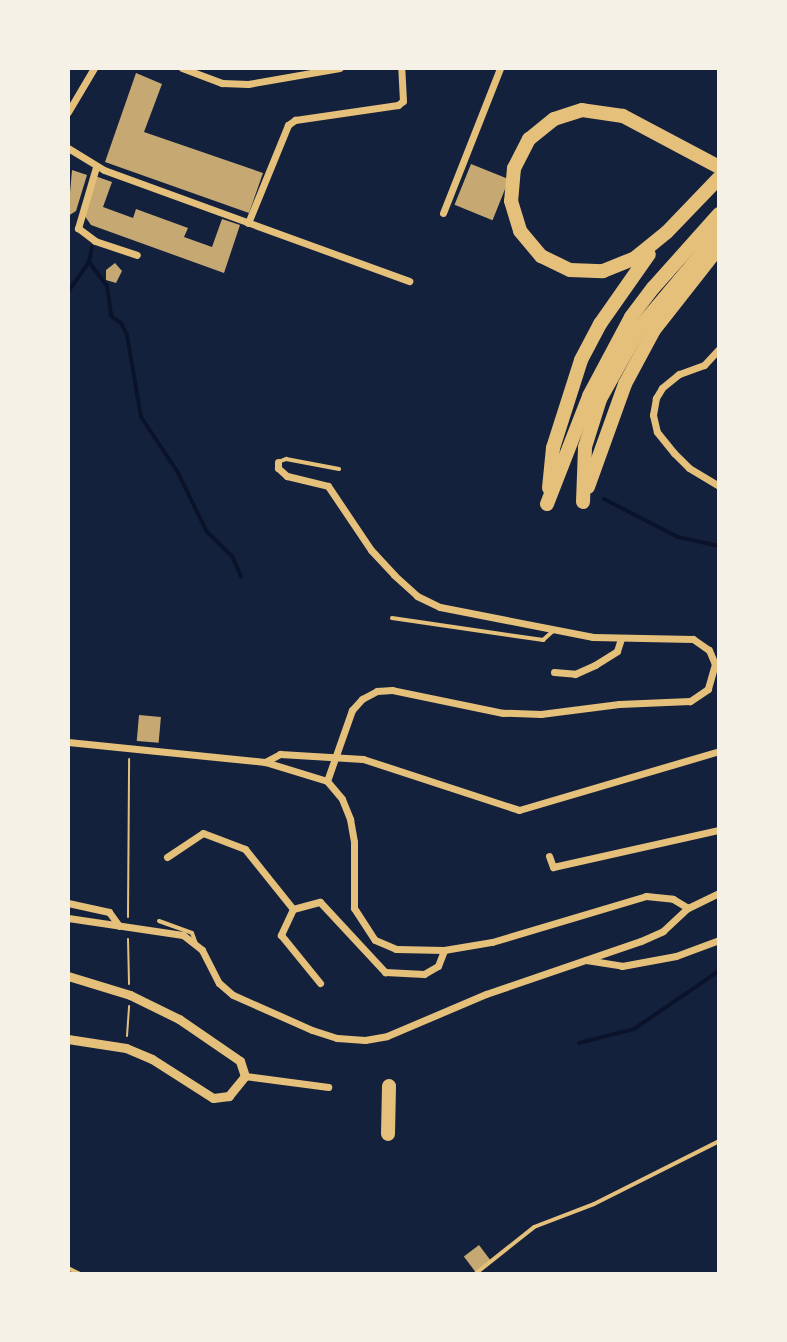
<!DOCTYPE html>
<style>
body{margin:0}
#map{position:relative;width:787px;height:1342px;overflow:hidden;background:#14213d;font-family:"Source Sans 3",sans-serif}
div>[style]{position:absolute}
.stream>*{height:4px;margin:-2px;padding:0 2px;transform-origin:2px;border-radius:2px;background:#0b132b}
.building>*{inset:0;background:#c6a872;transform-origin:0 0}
.path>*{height:2px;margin:-1px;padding:0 1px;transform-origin:1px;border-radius:1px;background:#e5c07b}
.service>*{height:4px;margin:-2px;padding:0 2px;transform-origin:2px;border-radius:2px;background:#e5c07b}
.minor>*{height:7px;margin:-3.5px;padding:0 3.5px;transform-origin:3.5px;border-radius:3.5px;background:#e5c07b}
.tertiary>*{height:9px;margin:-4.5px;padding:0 4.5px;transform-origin:4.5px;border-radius:4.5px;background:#e5c07b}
.motorway>*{height:14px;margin:-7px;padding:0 7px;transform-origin:7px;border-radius:7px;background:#e5c07b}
span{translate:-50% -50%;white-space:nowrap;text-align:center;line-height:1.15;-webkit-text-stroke:7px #f6f1e7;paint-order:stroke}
.frame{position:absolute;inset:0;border:70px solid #f6f1e7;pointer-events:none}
</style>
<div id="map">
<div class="stream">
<div style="left:89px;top:262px;width:30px;rotate:53deg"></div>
<div style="left:107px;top:286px;width:30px;rotate:82deg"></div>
<div style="left:111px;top:316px;width:12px;rotate:35deg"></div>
<div style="left:121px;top:323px;width:13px;rotate:63deg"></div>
<div style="left:127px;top:335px;width:83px;rotate:80.3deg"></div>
<div style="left:141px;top:417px;width:65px;rotate:56.3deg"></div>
<div style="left:177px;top:471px;width:68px;rotate:63.8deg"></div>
<div style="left:207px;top:532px;width:35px;rotate:44deg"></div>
<div style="left:232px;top:556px;width:22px;rotate:66deg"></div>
<div style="left:68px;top:292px;width:37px;rotate:-55deg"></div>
<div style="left:89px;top:262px;width:15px;rotate:-79deg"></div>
<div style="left:604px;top:499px;width:83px;rotate:27.2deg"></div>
<div style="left:678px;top:537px;width:42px;rotate:12.4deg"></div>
<div style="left:579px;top:1043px;width:57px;rotate:-14.3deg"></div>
<div style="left:634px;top:1029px;width:103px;rotate:-34.3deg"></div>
</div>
<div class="building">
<div style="clip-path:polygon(136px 73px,162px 84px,144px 132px,263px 173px,249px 213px,105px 162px)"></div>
<div style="left:471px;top:164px;width:41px;height:44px;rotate:22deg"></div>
<div style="clip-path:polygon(72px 170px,87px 175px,76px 211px,68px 216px)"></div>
<div style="clip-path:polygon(95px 176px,112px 182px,103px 207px,133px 218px,136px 209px,188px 228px,184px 237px,212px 247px,222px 219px,240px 225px,224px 273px,91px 225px,82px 212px)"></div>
<div style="clip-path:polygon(115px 263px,122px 271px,116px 283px,106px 280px,106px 270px)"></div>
<div style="left:139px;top:715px;width:22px;height:26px;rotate:5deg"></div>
<div style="left:479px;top:1245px;width:20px;height:19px;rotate:53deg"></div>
</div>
<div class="path">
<div style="left:128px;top:917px;width:158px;rotate:-89.6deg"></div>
<div style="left:128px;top:939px;width:45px;rotate:88.7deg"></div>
<div style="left:127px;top:1036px;width:30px;rotate:-86deg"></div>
</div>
<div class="service">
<div style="left:278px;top:462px;width:9px;rotate:-21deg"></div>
<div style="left:286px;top:459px;width:54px;rotate:10.7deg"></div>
<div style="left:392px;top:618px;width:153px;rotate:8.3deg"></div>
<div style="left:543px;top:640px;width:15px;rotate:-42deg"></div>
<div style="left:159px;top:921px;width:35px;rotate:20deg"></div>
<div style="left:192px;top:933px;width:12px;rotate:70deg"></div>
<div style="left:68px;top:1268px;width:13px;rotate:27deg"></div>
<div style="left:475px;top:1274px;width:75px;rotate:-38.5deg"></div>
<div style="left:534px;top:1227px;width:64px;rotate:-21deg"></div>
<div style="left:594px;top:1204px;width:140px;rotate:-26.7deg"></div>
</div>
<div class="minor">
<div style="left:182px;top:68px;width:43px;rotate:20.6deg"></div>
<div style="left:222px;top:83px;width:26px;rotate:2deg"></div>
<div style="left:248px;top:84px;width:93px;rotate:-9.9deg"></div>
<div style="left:68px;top:112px;width:51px;rotate:-59.4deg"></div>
<div style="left:68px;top:148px;width:42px;rotate:31.4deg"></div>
<div style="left:104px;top:170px;width:325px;rotate:20deg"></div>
<div style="left:96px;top:167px;width:64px;rotate:106.4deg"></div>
<div style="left:78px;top:228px;width:21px;rotate:37deg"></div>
<div style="left:95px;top:241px;width:44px;rotate:18.4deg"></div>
<div style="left:443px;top:213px;width:156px;rotate:-68.5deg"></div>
<div style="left:248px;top:223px;width:106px;rotate:-67.8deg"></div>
<div style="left:288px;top:125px;width:9px;rotate:-36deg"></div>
<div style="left:295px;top:120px;width:104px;rotate:-8.3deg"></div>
<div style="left:398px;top:105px;width:6px;rotate:-39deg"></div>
<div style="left:403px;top:101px;width:33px;rotate:-93deg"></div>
<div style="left:719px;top:349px;width:22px;rotate:133deg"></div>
<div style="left:704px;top:365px;width:27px;rotate:160deg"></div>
<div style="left:679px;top:374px;width:22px;rotate:141deg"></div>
<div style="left:662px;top:388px;width:12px;rotate:121deg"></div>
<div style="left:656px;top:398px;width:17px;rotate:100deg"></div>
<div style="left:653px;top:415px;width:17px;rotate:77deg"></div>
<div style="left:657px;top:432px;width:27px;rotate:51deg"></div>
<div style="left:674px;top:453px;width:21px;rotate:45deg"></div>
<div style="left:689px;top:468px;width:35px;rotate:31deg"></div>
<div style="left:278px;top:462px;width:6px;rotate:90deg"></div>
<div style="left:278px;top:468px;width:12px;rotate:42deg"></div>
<div style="left:287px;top:476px;width:42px;rotate:13.7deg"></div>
<div style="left:328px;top:486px;width:77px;rotate:56.1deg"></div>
<div style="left:371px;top:550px;width:34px;rotate:47deg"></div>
<div style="left:394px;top:575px;width:31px;rotate:42deg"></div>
<div style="left:417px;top:596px;width:25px;rotate:26deg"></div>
<div style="left:440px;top:607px;width:156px;rotate:11.1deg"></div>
<div style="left:593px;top:637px;width:100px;rotate:1.1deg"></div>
<div style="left:693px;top:639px;width:19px;rotate:35deg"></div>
<div style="left:709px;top:650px;width:15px;rotate:67deg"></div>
<div style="left:715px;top:664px;width:26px;rotate:106deg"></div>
<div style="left:708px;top:689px;width:22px;rotate:146deg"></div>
<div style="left:690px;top:701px;width:71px;rotate:177.6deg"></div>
<div style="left:619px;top:704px;width:79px;rotate:172.7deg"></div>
<div style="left:541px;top:714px;width:38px;rotate:-178deg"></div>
<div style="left:503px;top:713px;width:113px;rotate:-168.3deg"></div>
<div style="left:392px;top:690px;width:15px;rotate:176deg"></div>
<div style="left:377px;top:691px;width:17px;rotate:152deg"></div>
<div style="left:362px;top:699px;width:15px;rotate:132deg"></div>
<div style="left:352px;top:710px;width:75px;rotate:109.4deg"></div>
<div style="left:554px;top:672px;width:21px;rotate:5deg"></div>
<div style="left:575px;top:674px;width:22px;rotate:-24deg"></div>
<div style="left:595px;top:665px;width:26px;rotate:-32deg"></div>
<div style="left:617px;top:651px;width:13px;rotate:-72deg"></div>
<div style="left:68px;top:742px;width:198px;rotate:5.8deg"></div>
<div style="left:265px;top:762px;width:65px;rotate:17deg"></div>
<div style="left:327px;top:781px;width:23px;rotate:50deg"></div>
<div style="left:342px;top:799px;width:22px;rotate:68deg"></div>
<div style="left:350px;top:819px;width:23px;rotate:80deg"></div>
<div style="left:354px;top:842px;width:66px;rotate:90deg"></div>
<div style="left:354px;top:908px;width:38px;rotate:57deg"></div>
<div style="left:375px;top:940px;width:23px;rotate:23deg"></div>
<div style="left:396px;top:949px;width:48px;rotate:1.2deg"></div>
<div style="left:444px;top:950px;width:49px;rotate:-9.5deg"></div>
<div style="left:492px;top:942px;width:161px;rotate:-16.6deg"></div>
<div style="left:646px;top:896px;width:27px;rotate:6deg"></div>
<div style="left:673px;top:899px;width:17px;rotate:31deg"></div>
<div style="left:265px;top:762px;width:17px;rotate:-28deg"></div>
<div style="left:280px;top:754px;width:83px;rotate:3.4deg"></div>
<div style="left:363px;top:759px;width:164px;rotate:18.1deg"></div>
<div style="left:519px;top:810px;width:209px;rotate:-16.4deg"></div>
<div style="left:549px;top:856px;width:12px;rotate:70deg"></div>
<div style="left:553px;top:867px;width:170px;rotate:-12.6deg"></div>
<div style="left:167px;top:857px;width:43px;rotate:-33.7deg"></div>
<div style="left:203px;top:833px;width:45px;rotate:20.9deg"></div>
<div style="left:245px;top:849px;width:77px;rotate:51.3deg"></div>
<div style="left:293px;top:909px;width:28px;rotate:-15deg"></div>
<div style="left:320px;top:902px;width:96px;rotate:47.1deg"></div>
<div style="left:385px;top:972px;width:39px;rotate:3deg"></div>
<div style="left:424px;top:974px;width:16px;rotate:-30deg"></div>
<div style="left:438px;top:966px;width:17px;rotate:-69deg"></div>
<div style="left:68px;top:903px;width:42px;rotate:12.4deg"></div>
<div style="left:109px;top:912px;width:17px;rotate:54deg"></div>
<div style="left:293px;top:909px;width:29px;rotate:115deg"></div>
<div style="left:281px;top:935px;width:62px;rotate:50.9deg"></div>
<div style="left:68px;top:918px;width:116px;rotate:8.4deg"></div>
<div style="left:183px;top:935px;width:24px;rotate:38deg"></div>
<div style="left:202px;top:950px;width:37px;rotate:63deg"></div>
<div style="left:219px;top:983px;width:18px;rotate:41deg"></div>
<div style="left:233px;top:995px;width:86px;rotate:23.9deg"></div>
<div style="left:312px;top:1030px;width:26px;rotate:18deg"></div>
<div style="left:337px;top:1038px;width:28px;rotate:4deg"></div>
<div style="left:365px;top:1040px;width:22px;rotate:-10deg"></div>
<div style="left:387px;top:1036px;width:108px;rotate:-23deg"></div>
<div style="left:486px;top:994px;width:164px;rotate:-18.9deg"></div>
<div style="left:641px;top:941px;width:24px;rotate:-24deg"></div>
<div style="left:663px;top:931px;width:34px;rotate:-43deg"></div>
<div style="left:688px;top:908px;width:34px;rotate:-26deg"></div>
<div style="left:586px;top:960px;width:36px;rotate:9deg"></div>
<div style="left:622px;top:966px;width:55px;rotate:-10.5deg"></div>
<div style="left:676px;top:956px;width:46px;rotate:-20.4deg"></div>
<div style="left:245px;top:1076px;width:84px;rotate:7.5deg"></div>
</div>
<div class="tertiary">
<div style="left:68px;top:976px;width:65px;rotate:17deg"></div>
<div style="left:130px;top:995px;width:55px;rotate:26.1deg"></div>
<div style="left:179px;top:1019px;width:74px;rotate:34.5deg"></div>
<div style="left:240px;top:1061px;width:16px;rotate:72deg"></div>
<div style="left:245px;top:1076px;width:26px;rotate:129deg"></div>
<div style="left:229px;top:1096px;width:16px;rotate:173deg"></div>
<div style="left:213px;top:1098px;width:72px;rotate:-147.4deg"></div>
<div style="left:152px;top:1059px;width:28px;rotate:-157deg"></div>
<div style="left:126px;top:1048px;width:59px;rotate:-171.2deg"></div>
</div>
<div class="motorway">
<div style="left:719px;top:167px;width:109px;rotate:-152deg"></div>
<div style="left:623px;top:116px;width:41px;rotate:-171.7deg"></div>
<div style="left:582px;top:110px;width:29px;rotate:162deg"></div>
<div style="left:554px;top:119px;width:32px;rotate:141deg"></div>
<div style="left:529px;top:139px;width:33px;rotate:117deg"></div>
<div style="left:514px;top:168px;width:33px;rotate:95deg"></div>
<div style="left:511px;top:201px;width:31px;rotate:73deg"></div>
<div style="left:520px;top:231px;width:33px;rotate:50deg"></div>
<div style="left:541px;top:256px;width:32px;rotate:26deg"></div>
<div style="left:570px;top:270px;width:33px;rotate:2deg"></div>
<div style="left:603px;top:271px;width:35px;rotate:-22deg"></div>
<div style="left:635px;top:258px;width:41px;rotate:-39.1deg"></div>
<div style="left:667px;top:232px;width:75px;rotate:-46.1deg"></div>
<div style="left:588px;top:487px;width:109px;rotate:-70.2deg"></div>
<div style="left:625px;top:384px;width:61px;rotate:-61.8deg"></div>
<div style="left:654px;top:330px;width:105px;rotate:-51.9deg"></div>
<div style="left:549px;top:488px;width:40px;rotate:-84.3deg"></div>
<div style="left:553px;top:448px;width:92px;rotate:-72.3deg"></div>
<div style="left:581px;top:360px;width:41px;rotate:-62.2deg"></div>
<div style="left:600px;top:324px;width:85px;rotate:-55deg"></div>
<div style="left:583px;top:502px;width:55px;rotate:-87.9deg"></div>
<div style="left:585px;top:447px;width:50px;rotate:-72.6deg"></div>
<div style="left:600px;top:399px;width:84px;rotate:-60.7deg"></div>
<div style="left:641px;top:326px;width:121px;rotate:-50deg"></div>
<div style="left:547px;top:504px;width:116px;rotate:-68.7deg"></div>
<div style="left:589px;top:396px;width:89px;rotate:-62deg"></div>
<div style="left:631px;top:317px;width:36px;rotate:-53deg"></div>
<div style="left:653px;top:288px;width:99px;rotate:-48.3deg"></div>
<div style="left:388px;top:1134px;width:48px;rotate:-88.8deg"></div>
</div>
<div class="frame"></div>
</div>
